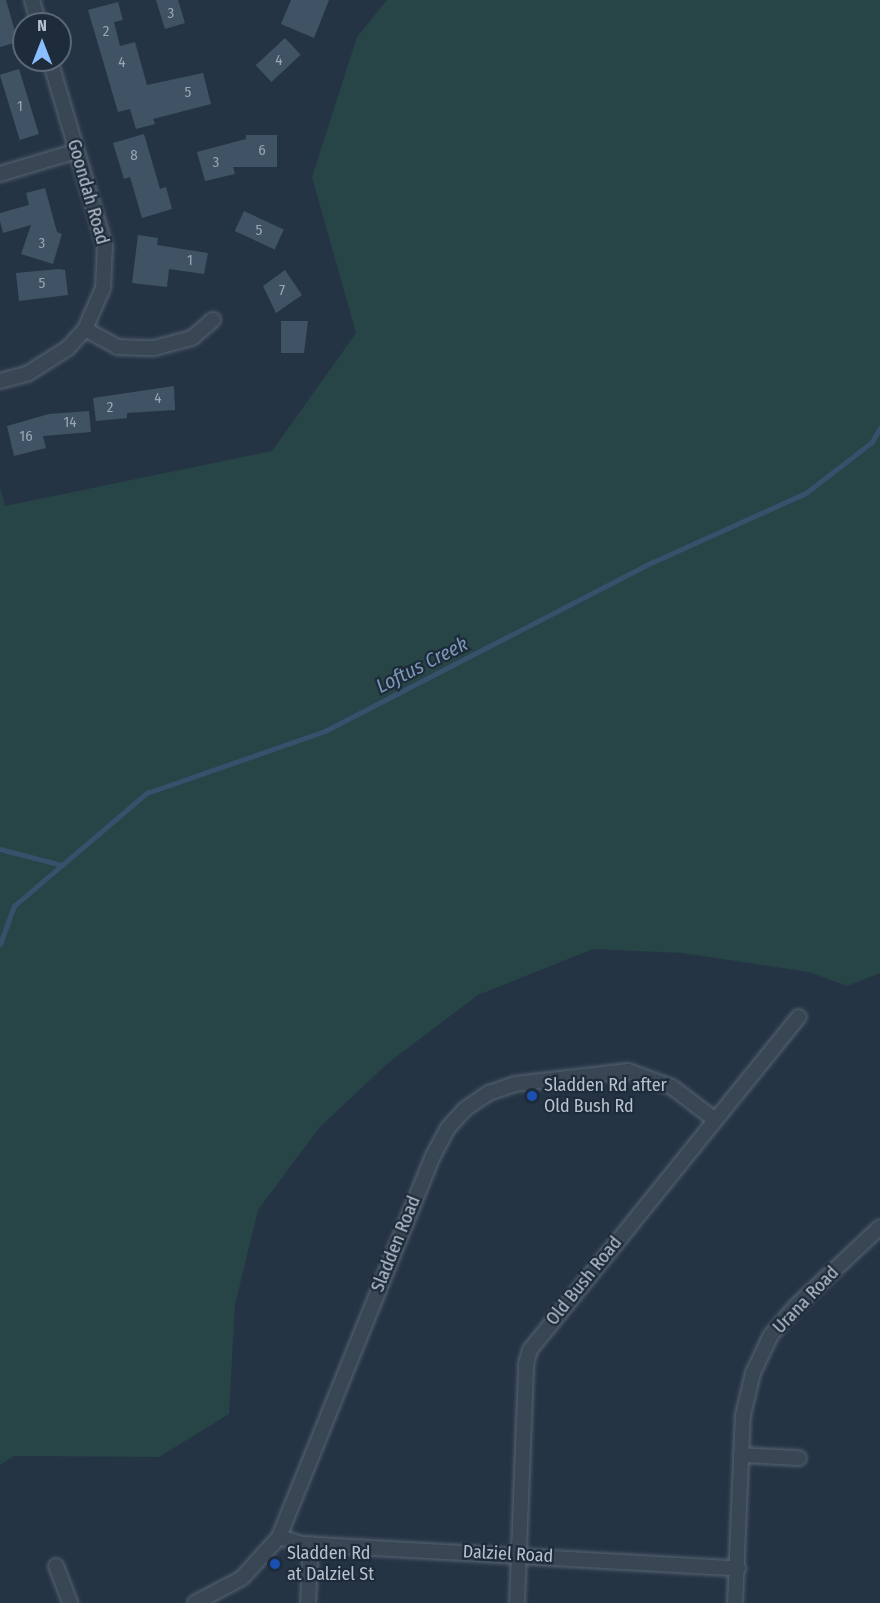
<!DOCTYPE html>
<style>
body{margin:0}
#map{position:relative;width:880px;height:1603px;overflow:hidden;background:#253445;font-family:"Fira Sans Condensed",sans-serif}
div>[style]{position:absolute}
.green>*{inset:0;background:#274446}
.stream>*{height:4.5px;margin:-2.25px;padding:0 2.25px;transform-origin:2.25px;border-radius:2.25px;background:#37516d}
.building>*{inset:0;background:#405364;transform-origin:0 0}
.roads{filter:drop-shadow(0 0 2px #586472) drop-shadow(0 0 2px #586472)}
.minor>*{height:14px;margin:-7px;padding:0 7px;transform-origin:7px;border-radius:7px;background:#394654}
.dots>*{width:16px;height:16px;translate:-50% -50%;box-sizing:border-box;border:3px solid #1e2b3a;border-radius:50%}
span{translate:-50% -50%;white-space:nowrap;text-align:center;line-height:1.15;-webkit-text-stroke:4.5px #1e2b3a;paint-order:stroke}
.number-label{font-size:15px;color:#99a6b4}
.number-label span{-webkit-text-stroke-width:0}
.street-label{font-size:18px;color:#b7c1ce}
.poi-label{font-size:18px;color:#b7c1ce}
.left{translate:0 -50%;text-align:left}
.water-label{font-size:20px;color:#7c98b7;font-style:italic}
.north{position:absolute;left:12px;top:12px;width:60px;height:60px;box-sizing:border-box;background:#1e2b3a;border:2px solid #5b6775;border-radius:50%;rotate:0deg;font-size:16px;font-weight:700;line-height:24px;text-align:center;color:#b7c1ce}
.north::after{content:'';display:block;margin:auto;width:21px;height:27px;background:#8bbeff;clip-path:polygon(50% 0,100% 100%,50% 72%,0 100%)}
</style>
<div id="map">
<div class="green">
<div style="clip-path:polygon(387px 0,880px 0,880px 973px,847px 986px,809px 972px,682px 953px,593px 949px,478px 995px,388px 1063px,319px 1128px,258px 1210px,235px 1305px,229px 1414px,159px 1457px,14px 1456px,0 1465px,0 487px,5px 506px,272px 451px,356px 333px,312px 177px,357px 37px)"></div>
</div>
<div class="stream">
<div style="left:0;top:849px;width:64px;rotate:14.5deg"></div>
<div style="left:0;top:944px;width:40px;rotate:-69.8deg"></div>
<div style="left:14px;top:906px;width:175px;rotate:-40.4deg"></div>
<div style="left:147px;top:793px;width:188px;rotate:-19.2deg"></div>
<div style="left:325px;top:731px;width:369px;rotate:-27.3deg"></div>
<div style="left:653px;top:562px;width:168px;rotate:-24.3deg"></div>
<div style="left:806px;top:493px;width:83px;rotate:-37.7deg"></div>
<div style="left:872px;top:442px;width:16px;rotate:-60deg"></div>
</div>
<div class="building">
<div style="clip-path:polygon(0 0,6px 0,18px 42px,0 47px)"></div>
<div style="clip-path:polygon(156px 0,178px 0,185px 23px,165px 29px)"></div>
<div style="clip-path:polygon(291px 0,329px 0,314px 38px,281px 24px)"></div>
<div style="clip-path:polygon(118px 2px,123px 20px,114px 22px,120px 46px,135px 42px,147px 85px,203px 73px,211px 104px,153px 119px,155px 124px,136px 129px,130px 109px,118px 112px,88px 10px)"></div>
<div style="left:285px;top:38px;width:23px;height:40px;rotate:47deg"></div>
<div style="left:19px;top:69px;width:68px;height:20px;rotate:73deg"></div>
<div style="clip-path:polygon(144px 134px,160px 189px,166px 187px,172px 209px,142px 218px,130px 177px,124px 179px,113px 143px)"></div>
<div style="clip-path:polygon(246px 135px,277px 135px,277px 167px,233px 167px,235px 174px,205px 181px,197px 152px,246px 139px)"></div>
<div style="clip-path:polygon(45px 188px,57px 232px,62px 234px,53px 264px,21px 254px,31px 225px,3px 233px,0 221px,0 213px,29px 205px,26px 193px)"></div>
<div style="left:244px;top:211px;width:44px;height:22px;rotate:25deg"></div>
<div style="clip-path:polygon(138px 235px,158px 238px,157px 245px,208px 253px,204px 274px,169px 269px,167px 287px,132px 283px)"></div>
<div style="clip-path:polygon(59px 269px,65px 270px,68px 295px,19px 301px,16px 273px)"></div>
<div style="clip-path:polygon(285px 270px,302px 295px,276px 313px,263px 286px)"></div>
<div style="clip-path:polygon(281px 321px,308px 321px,304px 353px,281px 353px)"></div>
<div style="clip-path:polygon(174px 386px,175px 410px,127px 413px,127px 418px,96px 421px,93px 398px)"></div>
<div style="clip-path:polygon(89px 411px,91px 432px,43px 436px,46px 448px,14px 456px,7px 426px,49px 414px)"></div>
</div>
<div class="roads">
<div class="minor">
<div style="left:32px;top:0;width:25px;rotate:74deg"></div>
<div style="left:0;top:174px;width:80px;rotate:-16.6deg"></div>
<div style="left:85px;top:329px;width:37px;rotate:29deg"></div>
<div style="left:117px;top:347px;width:37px;rotate:2deg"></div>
<div style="left:154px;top:348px;width:39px;rotate:-15deg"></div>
<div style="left:192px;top:338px;width:28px;rotate:-41deg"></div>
<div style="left:0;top:381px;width:28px;rotate:-15deg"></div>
<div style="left:27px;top:374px;width:49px;rotate:-32.4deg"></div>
<div style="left:68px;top:348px;width:25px;rotate:-48deg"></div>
<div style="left:85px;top:329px;width:45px;rotate:-66.3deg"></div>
<div style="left:103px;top:288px;width:42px;rotate:-87.3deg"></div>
<div style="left:105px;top:246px;width:194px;rotate:-106.5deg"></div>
<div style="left:741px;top:1455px;width:58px;rotate:3deg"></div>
<div style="left:279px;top:1537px;width:24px;rotate:17deg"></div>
<div style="left:302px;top:1544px;width:437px;rotate:3.2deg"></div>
<div style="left:56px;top:1566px;width:40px;rotate:69deg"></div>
<div style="left:195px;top:1603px;width:53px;rotate:-28deg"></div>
<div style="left:242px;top:1578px;width:55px;rotate:-47.9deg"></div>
<div style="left:279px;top:1537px;width:411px;rotate:-68deg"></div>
<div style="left:433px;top:1156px;width:32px;rotate:-62deg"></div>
<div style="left:448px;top:1128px;width:25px;rotate:-48deg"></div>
<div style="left:465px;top:1109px;width:29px;rotate:-34deg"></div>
<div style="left:489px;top:1093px;width:28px;rotate:-19deg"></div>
<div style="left:515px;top:1084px;width:114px;rotate:-6.6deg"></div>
<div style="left:628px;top:1071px;width:47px;rotate:20deg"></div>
<div style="left:672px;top:1087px;width:53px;rotate:37.3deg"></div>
<div style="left:308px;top:1603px;width:59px;rotate:-87.1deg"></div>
<div style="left:517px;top:1603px;width:239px;rotate:-87.8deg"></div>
<div style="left:526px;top:1364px;width:15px;rotate:-74deg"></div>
<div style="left:530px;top:1350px;width:428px;rotate:-51.1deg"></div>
<div style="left:735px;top:1603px;width:188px;rotate:-87.6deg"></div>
<div style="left:743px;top:1415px;width:43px;rotate:-76.6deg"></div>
<div style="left:753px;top:1373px;width:42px;rotate:-64.7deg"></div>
<div style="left:771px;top:1335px;width:38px;rotate:-49deg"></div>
<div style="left:796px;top:1306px;width:115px;rotate:-43.2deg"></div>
</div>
</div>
<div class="dots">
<div style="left:532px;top:1096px;background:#1a4fb4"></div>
<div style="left:275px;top:1564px;background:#1a4fb4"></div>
</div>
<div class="number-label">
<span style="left:171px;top:14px">3</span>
<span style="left:106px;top:32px">2</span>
<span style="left:279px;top:61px">4</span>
<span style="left:122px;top:63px">4</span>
<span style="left:188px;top:93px">5</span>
<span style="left:20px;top:107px">1</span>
<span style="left:262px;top:151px">6</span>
<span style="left:134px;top:156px">8</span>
<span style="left:216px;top:163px">3</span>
<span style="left:259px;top:231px">5</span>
<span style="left:42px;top:244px">3</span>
<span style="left:190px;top:261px">1</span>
<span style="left:42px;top:284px">5</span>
<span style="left:282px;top:291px">7</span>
<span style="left:158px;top:399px">4</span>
<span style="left:110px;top:408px">2</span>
<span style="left:70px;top:423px">14</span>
<span style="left:26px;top:437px">16</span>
</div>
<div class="street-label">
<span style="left:88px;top:192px;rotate:74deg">Goondah Road</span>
<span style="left:396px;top:1244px;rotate:-68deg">Sladden Road</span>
<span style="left:584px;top:1281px;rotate:-51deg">Old Bush Road</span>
<span style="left:806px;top:1300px;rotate:-46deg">Urana Road</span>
<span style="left:508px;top:1554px;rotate:3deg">Dalziel Road</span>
</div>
<div class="poi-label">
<span class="left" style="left:544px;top:1096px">Sladden Rd after<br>Old Bush Rd</span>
<span class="left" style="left:287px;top:1564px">Sladden Rd<br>at Dalziel St</span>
</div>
<div class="water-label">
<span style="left:422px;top:665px;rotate:-27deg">Loftus Creek</span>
</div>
<div class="north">N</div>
</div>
